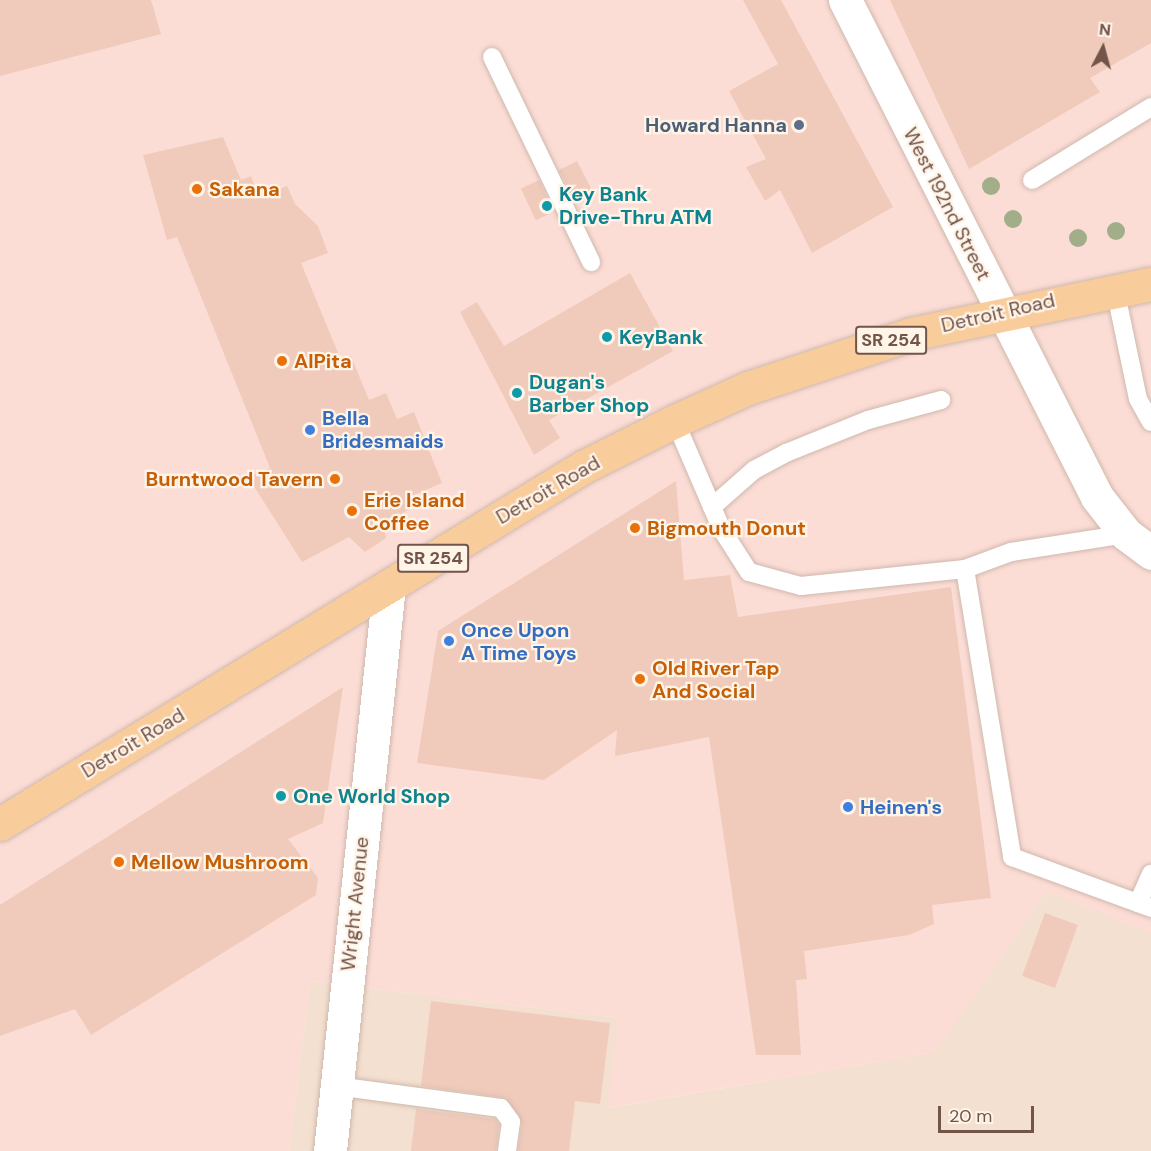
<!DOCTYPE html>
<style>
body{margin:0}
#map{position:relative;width:1151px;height:1151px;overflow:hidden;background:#fcefe2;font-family:"DM Sans",sans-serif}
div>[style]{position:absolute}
.residential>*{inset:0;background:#f3e0d1}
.commercial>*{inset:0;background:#fcddd6}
.building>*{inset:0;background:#f0cabb;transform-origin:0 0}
.roads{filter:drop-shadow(0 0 2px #cfb8ac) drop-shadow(0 0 2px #cfb8ac)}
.lane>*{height:18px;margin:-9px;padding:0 9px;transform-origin:9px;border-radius:9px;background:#fff}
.street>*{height:33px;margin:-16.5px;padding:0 16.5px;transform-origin:16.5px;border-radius:16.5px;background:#fff}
.primary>*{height:33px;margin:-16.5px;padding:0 16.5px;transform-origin:16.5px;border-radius:16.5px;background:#f9cc9c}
.trees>*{width:18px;height:18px;margin:-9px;border-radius:50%;background:#a2ae8a}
.dots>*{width:16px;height:16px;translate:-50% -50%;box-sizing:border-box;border:3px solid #fff4e8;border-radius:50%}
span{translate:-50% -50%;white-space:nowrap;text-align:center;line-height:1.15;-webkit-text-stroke:4.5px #fff4e8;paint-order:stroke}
.shield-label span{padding:2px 4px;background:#fff4e8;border:2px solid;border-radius:4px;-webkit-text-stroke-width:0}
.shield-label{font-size:18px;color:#735449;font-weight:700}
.service-label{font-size:20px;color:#4e5e75;font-weight:700}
.right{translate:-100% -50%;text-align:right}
.food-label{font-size:20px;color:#c56008;font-weight:700}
.left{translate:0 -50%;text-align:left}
.culture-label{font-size:20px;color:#0d838f;font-weight:700}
.street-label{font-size:20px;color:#735449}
.shop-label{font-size:20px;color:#366cbe;font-weight:700}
.north{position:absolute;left:1073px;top:18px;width:60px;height:60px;-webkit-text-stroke:4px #fff4e8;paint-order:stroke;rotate:6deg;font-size:16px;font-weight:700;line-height:24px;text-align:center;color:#735449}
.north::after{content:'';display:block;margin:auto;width:21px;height:27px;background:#735449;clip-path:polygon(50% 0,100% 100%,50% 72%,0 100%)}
.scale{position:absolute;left:938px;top:1106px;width:96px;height:27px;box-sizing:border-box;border:3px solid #735449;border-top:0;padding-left:8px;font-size:18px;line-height:21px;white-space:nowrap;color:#735449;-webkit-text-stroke:4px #fff4e8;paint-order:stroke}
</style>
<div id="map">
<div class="residential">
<div style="clip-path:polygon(1047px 891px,1151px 932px,1151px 1151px,289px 1151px,310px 981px,619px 1018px,608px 1108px,934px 1052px)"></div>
</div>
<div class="commercial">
<div style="clip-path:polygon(0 0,1151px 0,1151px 933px,1047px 892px,934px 1052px,607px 1108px,619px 1018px,310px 981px,289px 1151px,0 1151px)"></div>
</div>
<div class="building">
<div style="clip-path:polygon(0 0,151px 0,161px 34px,0 76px)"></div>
<div style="clip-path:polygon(743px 0,781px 0,893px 207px,812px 253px,780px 190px,765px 201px,746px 167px,766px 159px,729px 91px,778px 64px)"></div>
<div style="clip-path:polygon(890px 0,1151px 0,1151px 43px,1090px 78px,1100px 92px,969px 169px)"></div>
<div style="clip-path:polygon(223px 137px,241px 180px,251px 176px,259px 197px,287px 186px,295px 204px,318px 226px,328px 253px,301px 263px,341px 360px,351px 356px,369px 400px,386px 393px,397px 419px,414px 412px,442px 483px,407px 498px,411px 508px,383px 525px,386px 538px,365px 552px,349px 537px,302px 562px,248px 477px,270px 468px,177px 237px,167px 240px,143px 155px)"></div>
<div style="left:577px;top:161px;width:34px;height:20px;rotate:63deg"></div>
<div style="left:539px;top:180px;width:35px;height:20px;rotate:65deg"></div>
<div style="clip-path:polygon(630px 273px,673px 351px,549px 420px,560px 438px,534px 455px,460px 312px,477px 302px,504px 346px)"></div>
<div style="clip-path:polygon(676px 481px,684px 580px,730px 575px,738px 617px,951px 587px,991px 898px,932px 905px,934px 924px,909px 935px,804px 951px,807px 979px,796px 980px,801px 1055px,756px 1055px,709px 737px,615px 756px,617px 730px,544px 780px,417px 763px,438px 631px)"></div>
<div style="clip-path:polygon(343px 687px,323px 823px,288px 839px,318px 878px,316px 895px,91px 1035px,75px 1009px,0 1036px,0 905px)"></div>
<div style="left:1045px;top:913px;width:35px;height:67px;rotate:20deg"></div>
<div style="clip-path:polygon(431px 1001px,610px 1023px,600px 1104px,575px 1101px,569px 1151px,518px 1151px,522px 1123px,506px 1098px,421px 1086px)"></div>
<div style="clip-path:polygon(416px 1109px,495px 1119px,499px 1125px,496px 1151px,411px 1151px)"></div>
</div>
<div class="roads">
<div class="lane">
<div style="left:492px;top:57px;width:228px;rotate:64.2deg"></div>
<div style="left:1032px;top:180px;width:140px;rotate:-31.5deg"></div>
<div style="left:1115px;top:289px;width:112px;rotate:78.2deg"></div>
<div style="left:1138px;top:399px;width:26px;rotate:61deg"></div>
<div style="left:675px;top:421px;width:119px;rotate:66.7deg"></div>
<div style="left:722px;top:530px;width:50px;rotate:57.3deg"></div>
<div style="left:749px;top:572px;width:54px;rotate:15.1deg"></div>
<div style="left:801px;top:586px;width:165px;rotate:-5.9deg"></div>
<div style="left:965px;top:569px;width:49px;rotate:-20.3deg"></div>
<div style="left:1011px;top:552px;width:116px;rotate:-8.9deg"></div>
<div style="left:712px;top:507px;width:56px;rotate:-41.4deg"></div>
<div style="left:754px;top:470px;width:36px;rotate:-28deg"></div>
<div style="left:786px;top:453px;width:88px;rotate:-21.9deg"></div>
<div style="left:868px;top:420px;width:76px;rotate:-15.3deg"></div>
<div style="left:965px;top:569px;width:292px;rotate:80.7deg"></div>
<div style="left:1012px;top:857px;width:148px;rotate:20.1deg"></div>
<div style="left:1138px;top:903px;width:32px;rotate:-66deg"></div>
<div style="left:336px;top:1086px;width:166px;rotate:7.6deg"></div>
<div style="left:501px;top:1108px;width:17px;rotate:54deg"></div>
<div style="left:511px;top:1122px;width:29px;rotate:98deg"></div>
</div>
<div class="street">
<div style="left:845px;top:0;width:557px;rotate:63.11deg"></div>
<div style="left:1097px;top:497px;width:47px;rotate:51.9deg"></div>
<div style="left:1126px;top:534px;width:31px;rotate:37deg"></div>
<div style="left:330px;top:1151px;width:568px;rotate:-84.04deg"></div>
</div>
<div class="primary">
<div style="left:0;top:824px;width:684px;rotate:-31.48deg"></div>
<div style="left:583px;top:467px;width:103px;rotate:-26.6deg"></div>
<div style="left:675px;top:421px;width:80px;rotate:-24.3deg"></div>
<div style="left:748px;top:388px;width:172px;rotate:-18.3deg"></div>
<div style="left:911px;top:334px;width:245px;rotate:-11.8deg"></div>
</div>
</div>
<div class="trees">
<div style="left:991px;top:186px"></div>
<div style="left:1013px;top:219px"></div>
<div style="left:1116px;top:231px"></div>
<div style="left:1078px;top:238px"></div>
</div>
<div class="dots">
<div style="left:799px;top:125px;background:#5c6f8a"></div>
<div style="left:197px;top:189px;background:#e8710a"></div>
<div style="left:547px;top:206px;background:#0f9aa8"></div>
<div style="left:607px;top:337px;background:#0f9aa8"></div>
<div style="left:282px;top:361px;background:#e8710a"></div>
<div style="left:517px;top:393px;background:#0f9aa8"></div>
<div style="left:310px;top:430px;background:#3f7fe0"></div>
<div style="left:335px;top:479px;background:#e8710a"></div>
<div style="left:352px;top:511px;background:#e8710a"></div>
<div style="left:635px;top:528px;background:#e8710a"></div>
<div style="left:449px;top:641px;background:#3f7fe0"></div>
<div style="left:640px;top:679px;background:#e8710a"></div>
<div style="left:281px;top:796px;background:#0f9aa8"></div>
<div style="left:848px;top:807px;background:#3f7fe0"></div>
<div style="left:119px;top:862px;background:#e8710a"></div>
</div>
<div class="shield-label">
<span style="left:891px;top:340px">SR 254</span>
<span style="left:433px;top:558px">SR 254</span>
</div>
<div class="service-label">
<span class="right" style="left:787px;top:125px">Howard Hanna</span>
</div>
<div class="food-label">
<span class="left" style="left:209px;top:189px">Sakana</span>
<span class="left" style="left:294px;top:361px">AlPita</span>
<span class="right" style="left:323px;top:479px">Burntwood Tavern</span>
<span class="left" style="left:364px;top:512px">Erie Island<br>Coffee</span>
<span class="left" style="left:647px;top:528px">Bigmouth Donut</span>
<span class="left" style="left:652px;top:680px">Old River Tap<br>And Social</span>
<span class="left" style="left:131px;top:862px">Mellow Mushroom</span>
</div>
<div class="culture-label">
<span class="left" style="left:559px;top:206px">Key Bank<br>Drive-Thru ATM</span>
<span class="left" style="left:619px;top:337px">KeyBank</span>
<span class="left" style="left:529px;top:394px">Dugan's<br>Barber Shop</span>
<span class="left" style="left:293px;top:796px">One World Shop</span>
</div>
<div class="street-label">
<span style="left:947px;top:204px;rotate:63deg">West 192nd Street</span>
<span style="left:998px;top:313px;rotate:-13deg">Detroit Road</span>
<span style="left:548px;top:490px;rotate:-30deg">Detroit Road</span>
<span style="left:133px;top:743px;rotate:-31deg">Detroit Road</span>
<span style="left:355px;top:904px;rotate:-84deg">Wright Avenue</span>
</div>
<div class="shop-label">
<span class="left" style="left:322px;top:430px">Bella<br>Bridesmaids</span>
<span class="left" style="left:461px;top:642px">Once Upon<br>A Time Toys</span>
<span class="left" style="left:860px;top:807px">Heinen's</span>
</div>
<div class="north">N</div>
<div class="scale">20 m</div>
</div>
